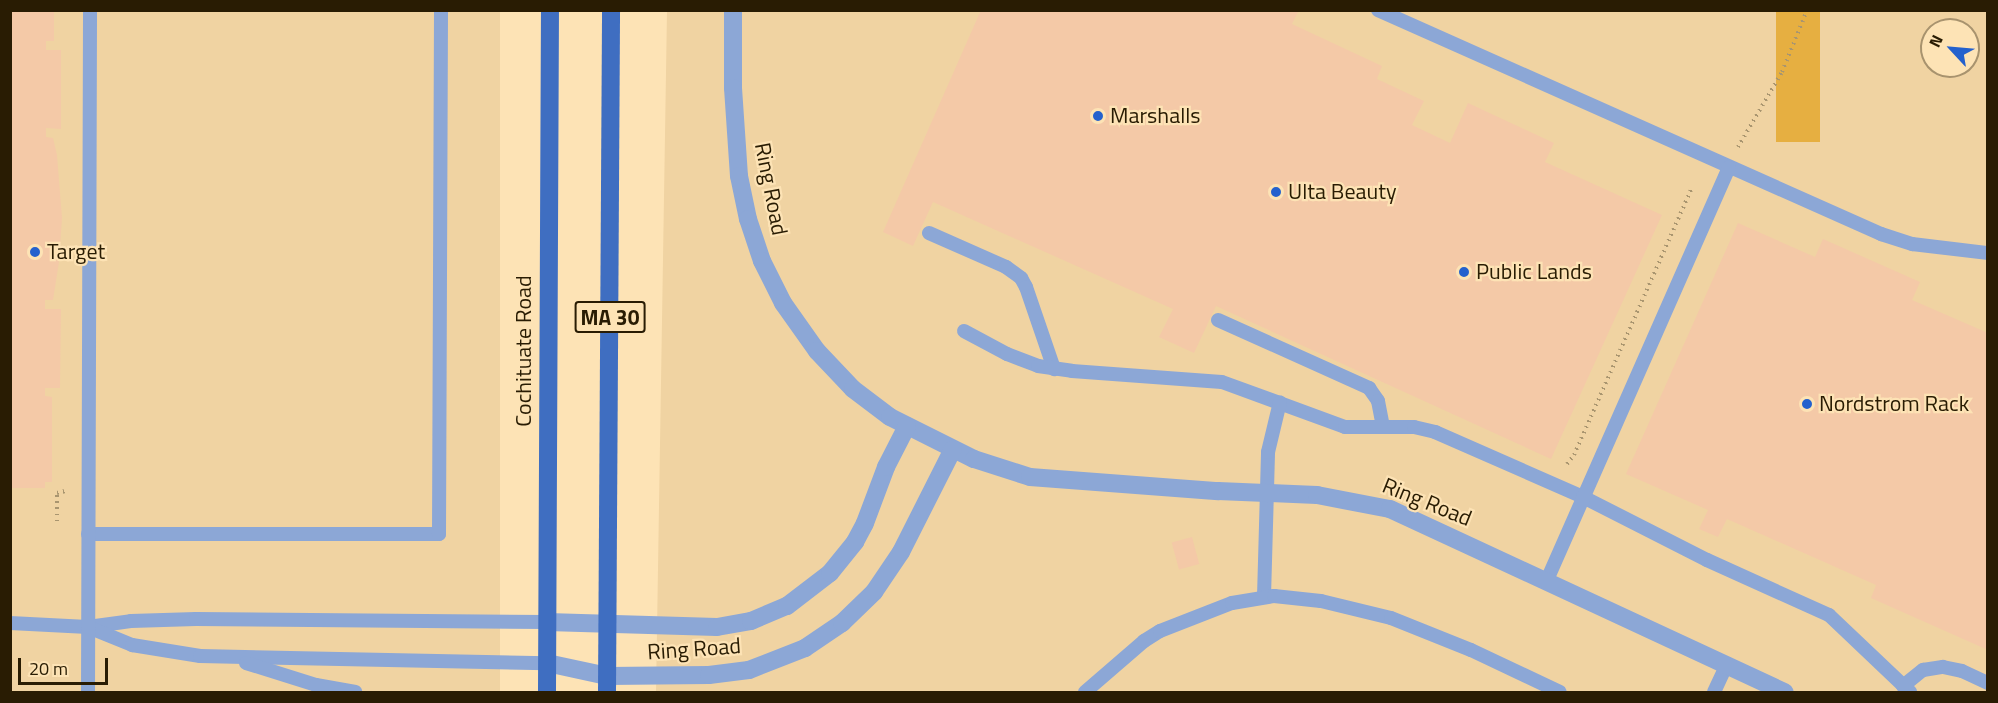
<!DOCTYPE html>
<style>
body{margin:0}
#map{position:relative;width:1998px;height:703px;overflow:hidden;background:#fde3b5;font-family:"Titillium Web",sans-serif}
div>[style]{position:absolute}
.built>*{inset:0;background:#f0d3a2;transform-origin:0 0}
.green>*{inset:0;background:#e6af41;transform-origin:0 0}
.building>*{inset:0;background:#f4c9a7;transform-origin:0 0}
.path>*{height:4px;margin-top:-2px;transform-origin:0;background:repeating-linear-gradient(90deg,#a9956f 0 1.5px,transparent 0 6px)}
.lane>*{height:14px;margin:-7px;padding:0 7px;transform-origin:7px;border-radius:7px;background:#8ca7d6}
.street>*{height:18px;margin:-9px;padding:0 9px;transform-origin:9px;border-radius:9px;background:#8ca7d6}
.primary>*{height:18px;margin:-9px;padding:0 9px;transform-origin:9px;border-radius:9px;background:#3f6ec1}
.dots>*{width:16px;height:16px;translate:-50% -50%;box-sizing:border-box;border:3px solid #fde3b5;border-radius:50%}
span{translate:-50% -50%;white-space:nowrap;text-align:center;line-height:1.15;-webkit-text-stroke:4.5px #fde3b5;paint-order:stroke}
.shield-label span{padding:2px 4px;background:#fde3b5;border:2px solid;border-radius:4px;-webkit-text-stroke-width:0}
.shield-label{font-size:21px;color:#291c03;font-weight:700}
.poi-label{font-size:22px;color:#291c03}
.left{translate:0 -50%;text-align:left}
.street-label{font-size:22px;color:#291c03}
.frame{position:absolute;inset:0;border:12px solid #291c03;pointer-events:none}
.north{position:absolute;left:1920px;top:18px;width:60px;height:60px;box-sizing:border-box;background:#fde3b5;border:2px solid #a8936e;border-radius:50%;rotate:296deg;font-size:16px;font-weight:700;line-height:24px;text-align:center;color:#291c03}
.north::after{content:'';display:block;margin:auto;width:21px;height:27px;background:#2461cd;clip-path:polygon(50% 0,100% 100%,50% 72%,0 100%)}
.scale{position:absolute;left:18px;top:658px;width:90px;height:27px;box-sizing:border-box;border:3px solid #291c03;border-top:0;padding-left:8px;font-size:18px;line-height:21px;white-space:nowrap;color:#291c03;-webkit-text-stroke:4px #fde3b5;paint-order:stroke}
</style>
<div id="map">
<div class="built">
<div style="left:10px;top:11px;width:490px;height:681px"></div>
<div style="clip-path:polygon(evenodd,667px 11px,1987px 11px,1987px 692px,656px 692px,667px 11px,1932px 30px,1968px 30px,1968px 66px,1932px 66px,1932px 30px)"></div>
</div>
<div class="green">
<div style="left:1776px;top:11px;width:44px;height:131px"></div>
</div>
<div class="building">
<div style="clip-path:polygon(10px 10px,54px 10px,54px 41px,46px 41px,46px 50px,61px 50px,61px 129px,46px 128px,46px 137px,53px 138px,57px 155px,62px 218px,59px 262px,53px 300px,45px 300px,45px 309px,61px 309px,60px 388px,45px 388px,45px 396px,52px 397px,52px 482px,45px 482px,45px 488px,10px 488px)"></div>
<div style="clip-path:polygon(981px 10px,1299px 10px,1292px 24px,1382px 66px,1377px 79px,1424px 101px,1412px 125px,1450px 143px,1468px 103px,1554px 143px,1545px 162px,1662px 215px,1551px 459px,1216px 306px,1194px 353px,1159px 337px,1173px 309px,933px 202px,913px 246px,883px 232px)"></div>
<div style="clip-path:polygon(1738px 223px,1815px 257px,1823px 239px,1920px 282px,1912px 300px,1988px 333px,1988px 650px,1871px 598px,1876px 585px,1727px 519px,1718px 537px,1699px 529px,1708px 510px,1626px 474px)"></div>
<div style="left:1192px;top:537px;width:28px;height:21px;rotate:75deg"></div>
</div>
<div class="path">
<div style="left:1738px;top:147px;width:87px;rotate:-59.6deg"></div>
<div style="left:1782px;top:72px;width:67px;rotate:-68deg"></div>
<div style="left:1567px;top:464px;width:11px;rotate:-52deg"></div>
<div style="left:1574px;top:455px;width:292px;rotate:-66.2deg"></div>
<div style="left:57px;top:521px;width:28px;rotate:-90deg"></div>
<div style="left:57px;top:493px;width:9px;rotate:-13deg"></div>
</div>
<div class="lane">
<div style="left:1378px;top:10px;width:551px;rotate:24deg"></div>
<div style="left:1881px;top:234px;width:33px;rotate:18deg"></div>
<div style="left:1912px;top:244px;width:77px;rotate:6.8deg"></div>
<div style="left:929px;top:233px;width:84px;rotate:23.8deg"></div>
<div style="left:1006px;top:267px;width:19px;rotate:36deg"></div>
<div style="left:1021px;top:278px;width:10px;rotate:61deg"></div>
<div style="left:1026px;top:287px;width:87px;rotate:71.1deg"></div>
<div style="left:1218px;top:320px;width:166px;rotate:24.2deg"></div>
<div style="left:1369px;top:388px;width:16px;rotate:55deg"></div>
<div style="left:1378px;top:401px;width:26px;rotate:79deg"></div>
<div style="left:964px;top:331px;width:49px;rotate:28.1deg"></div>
<div style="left:1007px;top:354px;width:33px;rotate:21deg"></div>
<div style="left:1038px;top:366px;width:34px;rotate:8deg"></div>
<div style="left:1072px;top:371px;width:150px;rotate:4.2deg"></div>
<div style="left:1222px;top:382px;width:131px;rotate:20.1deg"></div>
<div style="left:1345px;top:427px;width:69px"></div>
<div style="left:1414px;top:427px;width:22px;rotate:13deg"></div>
<div style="left:1435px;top:432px;width:162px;rotate:23.7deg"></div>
<div style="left:1583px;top:497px;width:139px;rotate:26.9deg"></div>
<div style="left:1707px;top:560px;width:134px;rotate:24.3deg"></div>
<div style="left:1829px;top:615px;width:112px;rotate:43.5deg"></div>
<div style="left:88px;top:534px;width:351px"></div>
<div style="left:439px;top:534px;width:524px;rotate:-89.78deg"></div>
<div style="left:1547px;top:580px;width:451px;rotate:-66.2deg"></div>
<div style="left:1264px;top:597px;width:145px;rotate:-88.4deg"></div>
<div style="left:1268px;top:452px;width:51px;rotate:-76.5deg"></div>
<div style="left:10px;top:623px;width:78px;rotate:2.9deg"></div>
<div style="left:88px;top:627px;width:43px;rotate:-7.9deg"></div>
<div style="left:131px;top:621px;width:65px;rotate:-1.8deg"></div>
<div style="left:196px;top:619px;width:351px;rotate:0.5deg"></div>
<div style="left:88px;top:627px;width:48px;rotate:22.2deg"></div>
<div style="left:132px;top:645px;width:69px;rotate:9.2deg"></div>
<div style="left:200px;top:656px;width:347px;rotate:1.2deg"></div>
<div style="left:246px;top:663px;width:73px;rotate:17.4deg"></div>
<div style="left:316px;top:685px;width:40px;rotate:10deg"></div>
<div style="left:1903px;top:686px;width:26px;rotate:-39deg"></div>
<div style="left:1923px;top:670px;width:20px;rotate:-9deg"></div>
<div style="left:1943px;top:667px;width:19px;rotate:12deg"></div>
<div style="left:1962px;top:671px;width:29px;rotate:25deg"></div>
<div style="left:88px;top:692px;width:682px;rotate:-89.83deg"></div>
<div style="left:1085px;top:692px;width:78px;rotate:-40.8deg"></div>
<div style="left:1144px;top:641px;width:19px;rotate:-32deg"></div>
<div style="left:1160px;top:631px;width:77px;rotate:-21.3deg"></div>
<div style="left:1232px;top:603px;width:43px;rotate:-9.5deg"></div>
<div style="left:1274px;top:596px;width:47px;rotate:6.1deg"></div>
<div style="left:1321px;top:601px;width:72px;rotate:13.7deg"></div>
<div style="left:1391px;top:618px;width:86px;rotate:21.8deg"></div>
<div style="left:1471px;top:650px;width:98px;rotate:25.3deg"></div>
<div style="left:1714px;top:692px;width:31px;rotate:-65deg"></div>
</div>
<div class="street">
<div style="left:733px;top:10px;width:78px;rotate:90deg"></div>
<div style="left:733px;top:88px;width:88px;rotate:86.1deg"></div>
<div style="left:739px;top:176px;width:44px;rotate:78.2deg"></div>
<div style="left:748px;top:219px;width:44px;rotate:71.6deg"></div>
<div style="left:762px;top:261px;width:47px;rotate:63.4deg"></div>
<div style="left:783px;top:303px;width:59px;rotate:54.7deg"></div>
<div style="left:817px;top:351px;width:52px;rotate:46.5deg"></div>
<div style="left:853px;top:389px;width:46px;rotate:37.1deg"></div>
<div style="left:890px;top:417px;width:94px;rotate:26.6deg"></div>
<div style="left:974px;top:459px;width:59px;rotate:17.8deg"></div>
<div style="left:1030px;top:477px;width:189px;rotate:4.3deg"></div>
<div style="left:1218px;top:491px;width:99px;rotate:2.3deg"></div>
<div style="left:1317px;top:495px;width:74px;rotate:10.9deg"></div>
<div style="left:1390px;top:509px;width:435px;rotate:24.9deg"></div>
<div style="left:547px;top:622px;width:170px;rotate:1.7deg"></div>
<div style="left:717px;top:627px;width:35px;rotate:-10deg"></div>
<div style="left:751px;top:621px;width:39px;rotate:-23deg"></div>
<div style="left:787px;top:606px;width:54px;rotate:-37.5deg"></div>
<div style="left:830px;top:573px;width:40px;rotate:-51deg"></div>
<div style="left:855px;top:542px;width:21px;rotate:-62deg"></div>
<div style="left:865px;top:523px;width:60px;rotate:-69.4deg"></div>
<div style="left:886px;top:467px;width:46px;rotate:-62.9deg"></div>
<div style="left:547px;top:663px;width:61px;rotate:12.2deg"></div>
<div style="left:607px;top:676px;width:102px;rotate:-0.6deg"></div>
<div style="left:709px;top:675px;width:40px;rotate:-7.1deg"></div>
<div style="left:749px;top:670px;width:60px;rotate:-21.4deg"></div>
<div style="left:805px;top:648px;width:45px;rotate:-34deg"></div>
<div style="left:842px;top:623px;width:45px;rotate:-44.1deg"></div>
<div style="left:874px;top:592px;width:48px;rotate:-56deg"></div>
<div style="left:901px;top:552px;width:115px;rotate:-63.2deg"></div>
</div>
<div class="primary">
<div style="left:547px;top:692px;width:682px;rotate:-89.75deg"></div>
<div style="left:607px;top:692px;width:682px;rotate:-89.66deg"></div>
</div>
<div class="dots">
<div style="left:1098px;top:116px;background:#2461cd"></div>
<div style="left:1276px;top:192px;background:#2461cd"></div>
<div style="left:35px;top:252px;background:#2461cd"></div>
<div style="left:1464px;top:272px;background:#2461cd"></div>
<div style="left:1807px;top:404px;background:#2461cd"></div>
</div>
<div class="shield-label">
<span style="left:610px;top:317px">MA 30</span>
</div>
<div class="poi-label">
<span class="left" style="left:1110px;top:116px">Marshalls</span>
<span class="left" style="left:1288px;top:192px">Ulta Beauty</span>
<span class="left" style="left:47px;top:252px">Target</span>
<span class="left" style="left:1476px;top:272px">Public Lands</span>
<span class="left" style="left:1819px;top:404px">Nordstrom Rack</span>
</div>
<div class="street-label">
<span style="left:771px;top:189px;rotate:79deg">Ring Road</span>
<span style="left:524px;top:351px;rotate:-90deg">Cochituate Road</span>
<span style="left:1427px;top:502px;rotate:22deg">Ring Road</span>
<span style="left:694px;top:649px;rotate:-4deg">Ring Road</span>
</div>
<div class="frame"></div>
<div class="north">N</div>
<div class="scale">20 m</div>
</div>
